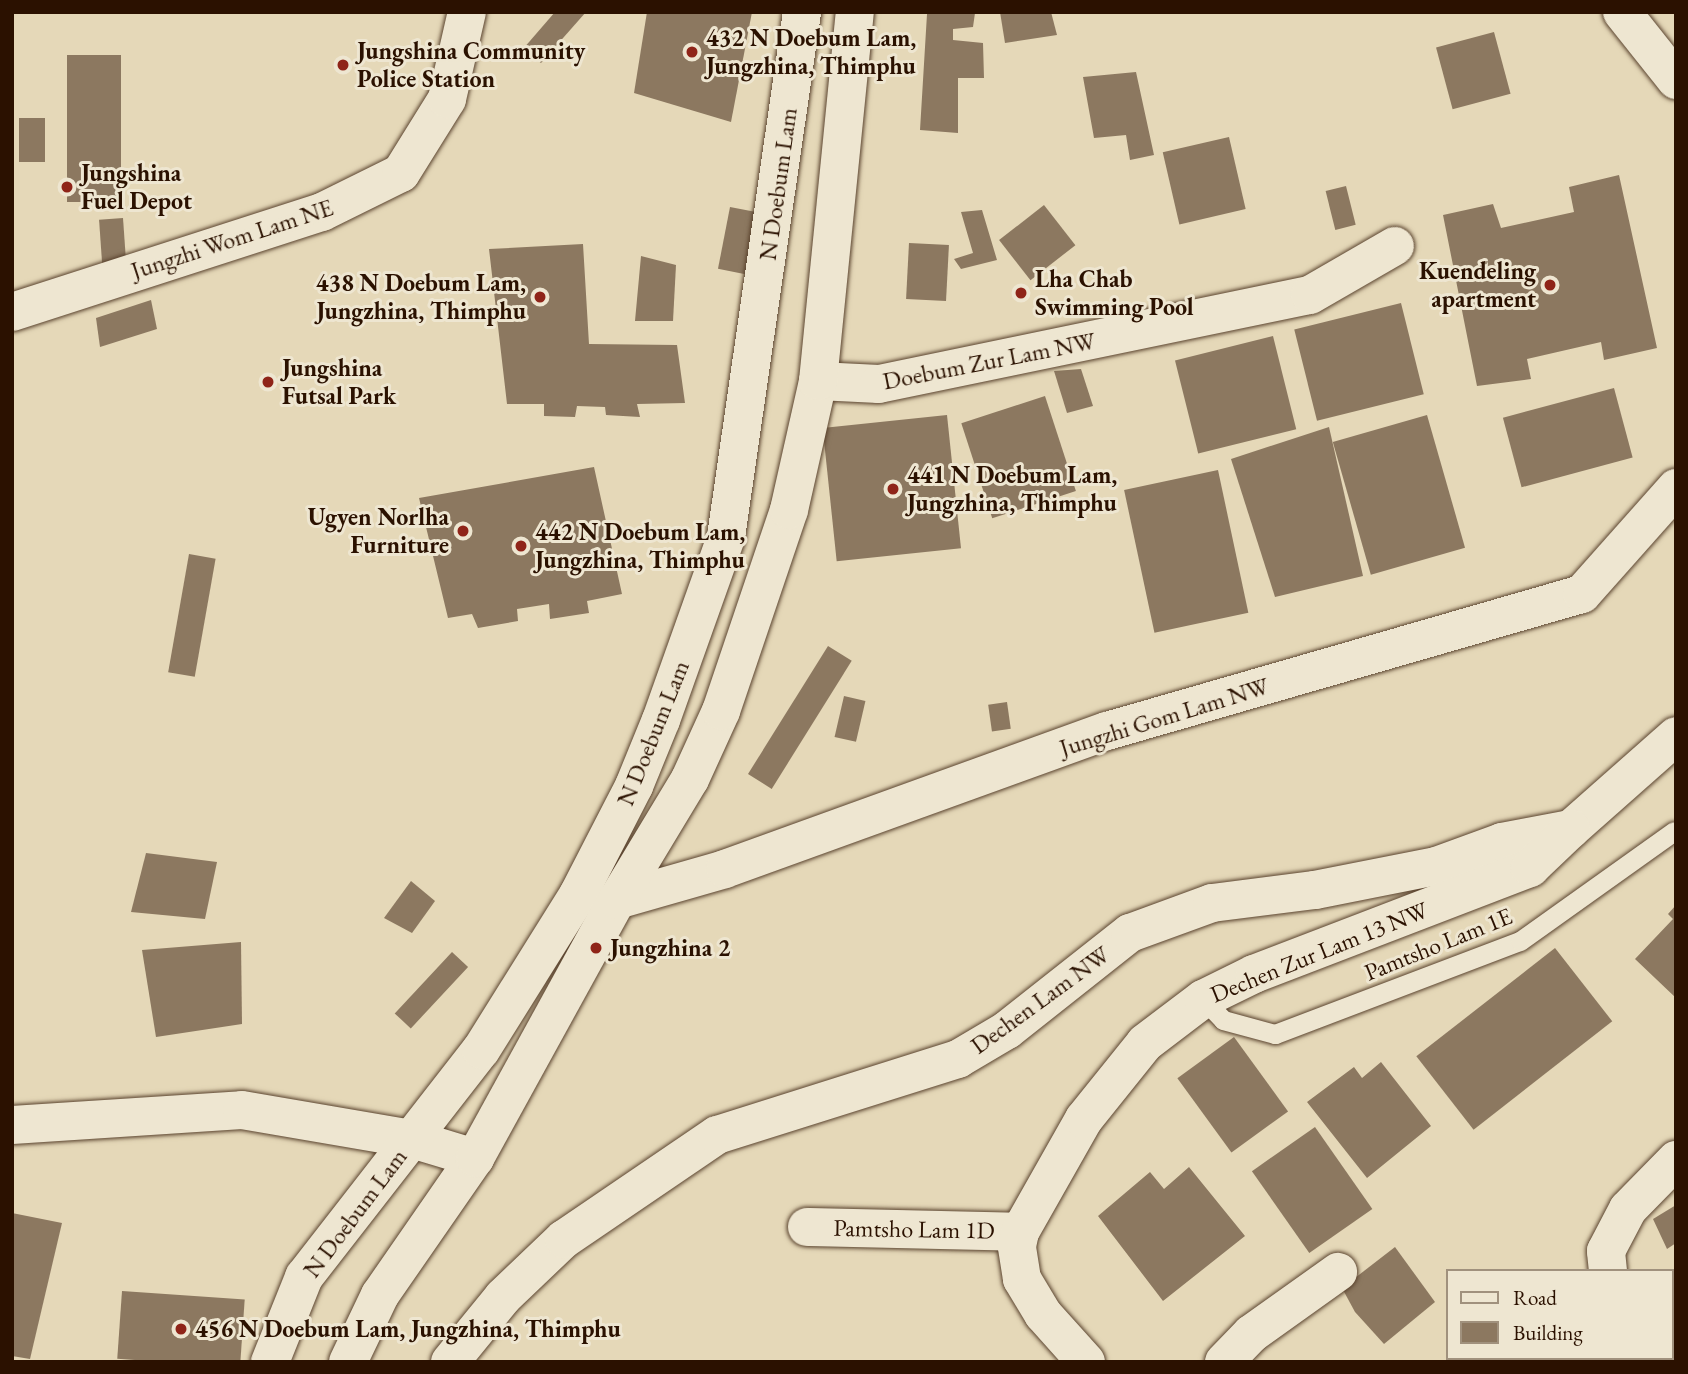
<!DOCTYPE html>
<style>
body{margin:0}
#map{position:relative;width:1688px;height:1374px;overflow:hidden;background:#e5d8b8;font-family:"EB Garamond",serif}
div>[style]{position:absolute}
.building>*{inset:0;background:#8c7860;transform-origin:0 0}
.roads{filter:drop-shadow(0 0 2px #5a432e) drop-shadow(0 0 2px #5a432e)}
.service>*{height:19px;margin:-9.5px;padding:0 9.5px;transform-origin:9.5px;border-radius:9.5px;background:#eee6d1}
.minor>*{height:38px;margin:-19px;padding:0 19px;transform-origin:19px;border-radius:19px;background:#eee6d1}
.secondary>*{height:38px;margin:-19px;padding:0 19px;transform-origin:19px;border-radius:19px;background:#eee6d1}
.dots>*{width:19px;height:19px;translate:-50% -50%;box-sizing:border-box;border:4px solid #eee6d1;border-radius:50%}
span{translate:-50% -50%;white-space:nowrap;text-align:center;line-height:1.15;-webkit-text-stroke:6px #eee6d1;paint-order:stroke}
.poi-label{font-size:24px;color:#2b1100;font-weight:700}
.left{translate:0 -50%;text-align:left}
.right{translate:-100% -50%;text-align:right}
.street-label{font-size:24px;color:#2b1100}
.frame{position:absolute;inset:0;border:14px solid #2b1100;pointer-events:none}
.legend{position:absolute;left:1446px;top:1269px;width:228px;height:91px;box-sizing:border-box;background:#eee6d1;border:2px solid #a0917d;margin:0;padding:9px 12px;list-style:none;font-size:21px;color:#2b1100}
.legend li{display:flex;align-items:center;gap:14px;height:35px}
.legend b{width:35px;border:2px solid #a0917d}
</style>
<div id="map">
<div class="building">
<div style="clip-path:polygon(555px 12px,586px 12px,541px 63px,523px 49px)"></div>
<div style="clip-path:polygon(647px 12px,752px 12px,731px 122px,634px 93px)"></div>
<div style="clip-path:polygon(1000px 12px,1051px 12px,1057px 35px,1005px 43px)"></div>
<div style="clip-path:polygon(975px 13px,973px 27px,953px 29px,953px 40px,983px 43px,984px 78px,958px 78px,958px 133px,920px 130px,927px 14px)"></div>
<div style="left:1494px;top:32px;width:64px;height:60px;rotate:75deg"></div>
<div style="left:67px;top:55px;width:54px;height:147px"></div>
<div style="clip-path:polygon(1136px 72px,1154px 155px,1130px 160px,1126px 135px,1094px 138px,1083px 77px)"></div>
<div style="left:19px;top:118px;width:26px;height:44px"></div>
<div style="left:1229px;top:137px;width:74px;height:68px;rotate:77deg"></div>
<div style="clip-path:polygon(1619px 175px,1657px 348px,1604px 360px,1601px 342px,1527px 359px,1531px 379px,1477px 386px,1443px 215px,1493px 204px,1501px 228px,1574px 212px,1569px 187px)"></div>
<div style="left:1346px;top:186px;width:40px;height:21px;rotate:76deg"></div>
<div style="left:1044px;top:205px;width:51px;height:57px;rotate:52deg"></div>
<div style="left:730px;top:207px;width:33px;height:63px;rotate:11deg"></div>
<div style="clip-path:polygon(982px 210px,997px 260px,961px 269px,954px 259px,973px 253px,961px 212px)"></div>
<div style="left:123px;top:218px;width:49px;height:24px;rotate:86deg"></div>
<div style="left:909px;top:243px;width:40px;height:56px;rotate:3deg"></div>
<div style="clip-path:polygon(583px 244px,589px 344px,677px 345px,685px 403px,637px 404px,640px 417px,606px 415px,605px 407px,577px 406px,575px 417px,544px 416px,544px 404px,507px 404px,489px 249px)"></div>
<div style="clip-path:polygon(641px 256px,676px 265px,673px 321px,635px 321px)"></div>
<div style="clip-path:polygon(151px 300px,157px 329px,100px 347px,96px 318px)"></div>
<div style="left:1401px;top:303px;width:94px;height:110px;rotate:76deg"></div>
<div style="left:1273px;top:336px;width:96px;height:101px;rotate:76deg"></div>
<div style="clip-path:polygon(1081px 369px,1093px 406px,1067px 413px,1054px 371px)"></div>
<div style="left:1614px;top:388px;width:72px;height:115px;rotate:75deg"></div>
<div style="left:1045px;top:396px;width:100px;height:88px;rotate:72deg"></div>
<div style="left:947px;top:415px;width:134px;height:125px;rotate:84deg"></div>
<div style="left:1427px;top:415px;width:138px;height:98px;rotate:74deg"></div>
<div style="clip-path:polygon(1329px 427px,1363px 576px,1275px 597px,1231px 459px)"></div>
<div style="clip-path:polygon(594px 467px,622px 594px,587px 601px,589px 613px,550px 619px,549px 604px,517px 609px,518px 621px,478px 628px,472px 614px,448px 618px,419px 498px)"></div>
<div style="left:1218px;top:470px;width:146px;height:96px;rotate:78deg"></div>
<div style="left:189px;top:554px;width:27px;height:120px;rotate:10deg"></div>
<div style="left:828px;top:646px;width:28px;height:151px;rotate:32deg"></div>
<div style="left:844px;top:696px;width:22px;height:42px;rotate:13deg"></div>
<div style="left:1007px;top:702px;width:27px;height:19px;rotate:82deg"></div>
<div style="clip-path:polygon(146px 853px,217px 862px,205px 919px,131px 912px)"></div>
<div style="clip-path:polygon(411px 881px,435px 901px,412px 933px,384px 918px)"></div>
<div style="clip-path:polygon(1676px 905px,1676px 998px,1635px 959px,1673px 919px,1668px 914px)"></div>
<div style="clip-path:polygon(241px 942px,242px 1024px,156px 1037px,142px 950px)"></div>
<div style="left:1555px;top:948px;width:93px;height:176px;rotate:52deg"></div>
<div style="left:452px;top:952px;width:22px;height:84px;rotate:43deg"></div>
<div style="left:1234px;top:1037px;width:92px;height:70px;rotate:54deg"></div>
<div style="clip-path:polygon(1381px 1062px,1431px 1126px,1367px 1178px,1307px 1102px,1354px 1067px,1362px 1078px)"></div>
<div style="left:1315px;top:1127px;width:100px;height:77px;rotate:55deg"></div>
<div style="clip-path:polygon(1189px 1167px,1245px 1236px,1163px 1301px,1098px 1216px,1150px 1172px,1164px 1189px)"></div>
<div style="clip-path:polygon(1676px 1205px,1676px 1243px,1667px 1249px,1653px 1219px)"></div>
<div style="clip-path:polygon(12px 1213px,62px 1223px,30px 1359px,12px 1356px)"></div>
<div style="clip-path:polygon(1395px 1247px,1435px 1302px,1384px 1344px,1355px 1312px,1342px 1288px)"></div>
<div style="left:122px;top:1291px;width:123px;height:68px;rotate:4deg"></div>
</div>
<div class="roads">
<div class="service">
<div style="left:1203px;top:999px;width:29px;rotate:46deg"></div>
<div style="left:1223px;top:1020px;width:54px;rotate:15.1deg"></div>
<div style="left:1275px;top:1034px;width:262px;rotate:-20.8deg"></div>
<div style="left:1520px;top:941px;width:189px;rotate:-35.5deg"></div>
</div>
<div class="minor">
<div style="left:1622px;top:12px;width:87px;rotate:51.5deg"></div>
<div style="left:12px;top:312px;width:326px;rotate:-17.9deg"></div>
<div style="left:322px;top:212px;width:88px;rotate:-26.3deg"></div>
<div style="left:401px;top:173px;width:87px;rotate:-58.1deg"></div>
<div style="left:447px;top:99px;width:89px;rotate:-77.1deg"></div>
<div style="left:818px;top:381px;width:61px;rotate:2.8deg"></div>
<div style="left:879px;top:384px;width:440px;rotate:-11.7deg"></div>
<div style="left:1310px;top:295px;width:98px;rotate:-30deg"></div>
<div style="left:617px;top:900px;width:112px;rotate:-16deg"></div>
<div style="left:725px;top:869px;width:406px;rotate:-19.9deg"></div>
<div style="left:1107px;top:731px;width:494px;rotate:-16.1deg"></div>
<div style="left:1582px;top:594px;width:142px;rotate:-48.4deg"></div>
<div style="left:12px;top:1125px;width:230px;rotate:-3.7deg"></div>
<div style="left:242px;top:1110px;width:172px;rotate:9.7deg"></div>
<div style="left:412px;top:1139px;width:66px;rotate:16.8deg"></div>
<div style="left:807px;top:1227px;width:213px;rotate:1.3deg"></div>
<div style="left:1608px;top:1271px;width:20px;rotate:-96deg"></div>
<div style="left:1606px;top:1251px;width:47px;rotate:-62.4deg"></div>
<div style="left:1628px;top:1209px;width:69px;rotate:-45.6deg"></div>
<div style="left:1672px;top:1313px;width:4px;rotate:-14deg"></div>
<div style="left:450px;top:1362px;width:84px;rotate:-50.8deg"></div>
<div style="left:503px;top:1297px;width:84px;rotate:-43.6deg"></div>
<div style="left:564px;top:1239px;width:185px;rotate:-34.2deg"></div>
<div style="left:717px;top:1135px;width:253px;rotate:-17.5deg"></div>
<div style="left:958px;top:1059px;width:57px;rotate:-30.6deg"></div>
<div style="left:1007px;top:1030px;width:157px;rotate:-38.3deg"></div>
<div style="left:1130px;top:933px;width:87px;rotate:-20.1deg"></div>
<div style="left:1212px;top:903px;width:104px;rotate:-7.2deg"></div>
<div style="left:1315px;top:890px;width:123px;rotate:-11.2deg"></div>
<div style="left:1436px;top:866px;width:70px;rotate:-20deg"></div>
<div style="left:1502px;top:842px;width:70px;rotate:-10.7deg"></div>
<div style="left:1571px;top:829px;width:140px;rotate:-41.5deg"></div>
<div style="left:1086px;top:1362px;width:64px;rotate:-131.9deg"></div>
<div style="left:1043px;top:1314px;width:41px;rotate:-121deg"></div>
<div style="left:1022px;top:1279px;width:33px;rotate:-99deg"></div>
<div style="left:1017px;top:1246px;width:14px;rotate:-78deg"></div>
<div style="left:1020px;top:1232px;width:130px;rotate:-60.5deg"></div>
<div style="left:1084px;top:1119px;width:97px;rotate:-51.2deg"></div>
<div style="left:1145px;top:1043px;width:73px;rotate:-37.2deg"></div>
<div style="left:1203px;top:999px;width:57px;rotate:-26.1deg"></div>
<div style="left:1254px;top:974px;width:296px;rotate:-21deg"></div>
<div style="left:1530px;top:868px;width:57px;rotate:-43.6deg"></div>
<div style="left:1224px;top:1362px;width:39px;rotate:-46deg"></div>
<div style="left:1251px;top:1334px;width:107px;rotate:-35.5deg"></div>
<div style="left:1571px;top:1362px;width:6px;rotate:-39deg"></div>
</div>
<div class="secondary">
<div style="left:270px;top:1362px;width:92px;rotate:-68.2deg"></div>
<div style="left:304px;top:1277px;width:288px;rotate:-52.1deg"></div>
<div style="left:481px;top:1050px;width:183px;rotate:-58deg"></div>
<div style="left:578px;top:895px;width:123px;rotate:-62.8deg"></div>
<div style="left:634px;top:786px;width:71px;rotate:-67.8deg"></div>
<div style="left:661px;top:720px;width:194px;rotate:-70.4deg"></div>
<div style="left:726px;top:537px;width:530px;rotate:-81.76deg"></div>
<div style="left:348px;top:1362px;width:74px;rotate:-64.5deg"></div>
<div style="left:380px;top:1295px;width:167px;rotate:-55.3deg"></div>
<div style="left:475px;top:1158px;width:294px;rotate:-61.2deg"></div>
<div style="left:617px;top:900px;width:141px;rotate:-58.9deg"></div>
<div style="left:690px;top:779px;width:75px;rotate:-65.5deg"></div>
<div style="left:721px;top:711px;width:212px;rotate:-71.3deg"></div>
<div style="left:789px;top:510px;width:132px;rotate:-77.3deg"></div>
<div style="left:818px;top:381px;width:371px;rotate:-84.3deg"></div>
</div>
</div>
<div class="dots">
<div style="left:692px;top:52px;background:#8f2418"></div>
<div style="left:343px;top:65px;background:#8f2418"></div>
<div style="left:67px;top:187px;background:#8f2418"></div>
<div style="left:1550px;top:285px;background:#8f2418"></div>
<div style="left:1021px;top:293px;background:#8f2418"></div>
<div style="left:540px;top:297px;background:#8f2418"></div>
<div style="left:268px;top:382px;background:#8f2418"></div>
<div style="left:893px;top:489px;background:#8f2418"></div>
<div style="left:463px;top:531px;background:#8f2418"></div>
<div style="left:521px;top:546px;background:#8f2418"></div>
<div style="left:596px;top:948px;background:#8f2418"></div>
<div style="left:181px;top:1329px;background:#8f2418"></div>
</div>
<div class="poi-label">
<span class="left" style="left:706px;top:52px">432 N Doebum Lam,<br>Jungzhina, Thimphu</span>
<span class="left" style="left:357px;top:65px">Jungshina Community<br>Police Station</span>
<span class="left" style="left:81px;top:187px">Jungshina<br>Fuel Depot</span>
<span class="right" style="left:1536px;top:285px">Kuendeling<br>apartment</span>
<span class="left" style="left:1035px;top:293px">Lha Chab<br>Swimming Pool</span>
<span class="right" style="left:526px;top:297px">438 N Doebum Lam,<br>Jungzhina, Thimphu</span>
<span class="left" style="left:282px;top:382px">Jungshina<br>Futsal Park</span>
<span class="left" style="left:907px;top:489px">441 N Doebum Lam,<br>Jungzhina, Thimphu</span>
<span class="right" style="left:449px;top:531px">Ugyen Norlha<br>Furniture</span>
<span class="left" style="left:535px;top:546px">442 N Doebum Lam,<br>Jungzhina, Thimphu</span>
<span class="left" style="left:610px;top:948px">Jungzhina 2</span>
<span class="left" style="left:195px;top:1329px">456 N Doebum Lam, Jungzhina, Thimphu</span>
</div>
<div class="street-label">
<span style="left:778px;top:184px;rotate:-82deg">N Doebum Lam</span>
<span style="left:232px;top:239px;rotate:-18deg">Jungzhi Wom Lam NE</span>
<span style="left:989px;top:361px;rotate:-11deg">Doebum Zur Lam NW</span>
<span style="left:1164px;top:717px;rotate:-17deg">Jungzhi Gom Lam NW</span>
<span style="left:653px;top:733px;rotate:-68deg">N Doebum Lam</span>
<span style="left:1438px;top:944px;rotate:-22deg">Pamtsho Lam 1E</span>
<span style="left:1319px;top:952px;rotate:-22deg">Dechen Zur Lam 13 NW</span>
<span style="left:1040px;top:1000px;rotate:-36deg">Dechen Lam NW</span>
<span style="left:355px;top:1213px;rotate:-53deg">N Doebum Lam</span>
<span style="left:914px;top:1229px;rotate:1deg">Pamtsho Lam 1D</span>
</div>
<div class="frame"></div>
<ul class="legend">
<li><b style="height:9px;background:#eee6d1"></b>Road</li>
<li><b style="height:19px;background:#8c7860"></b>Building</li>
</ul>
</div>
